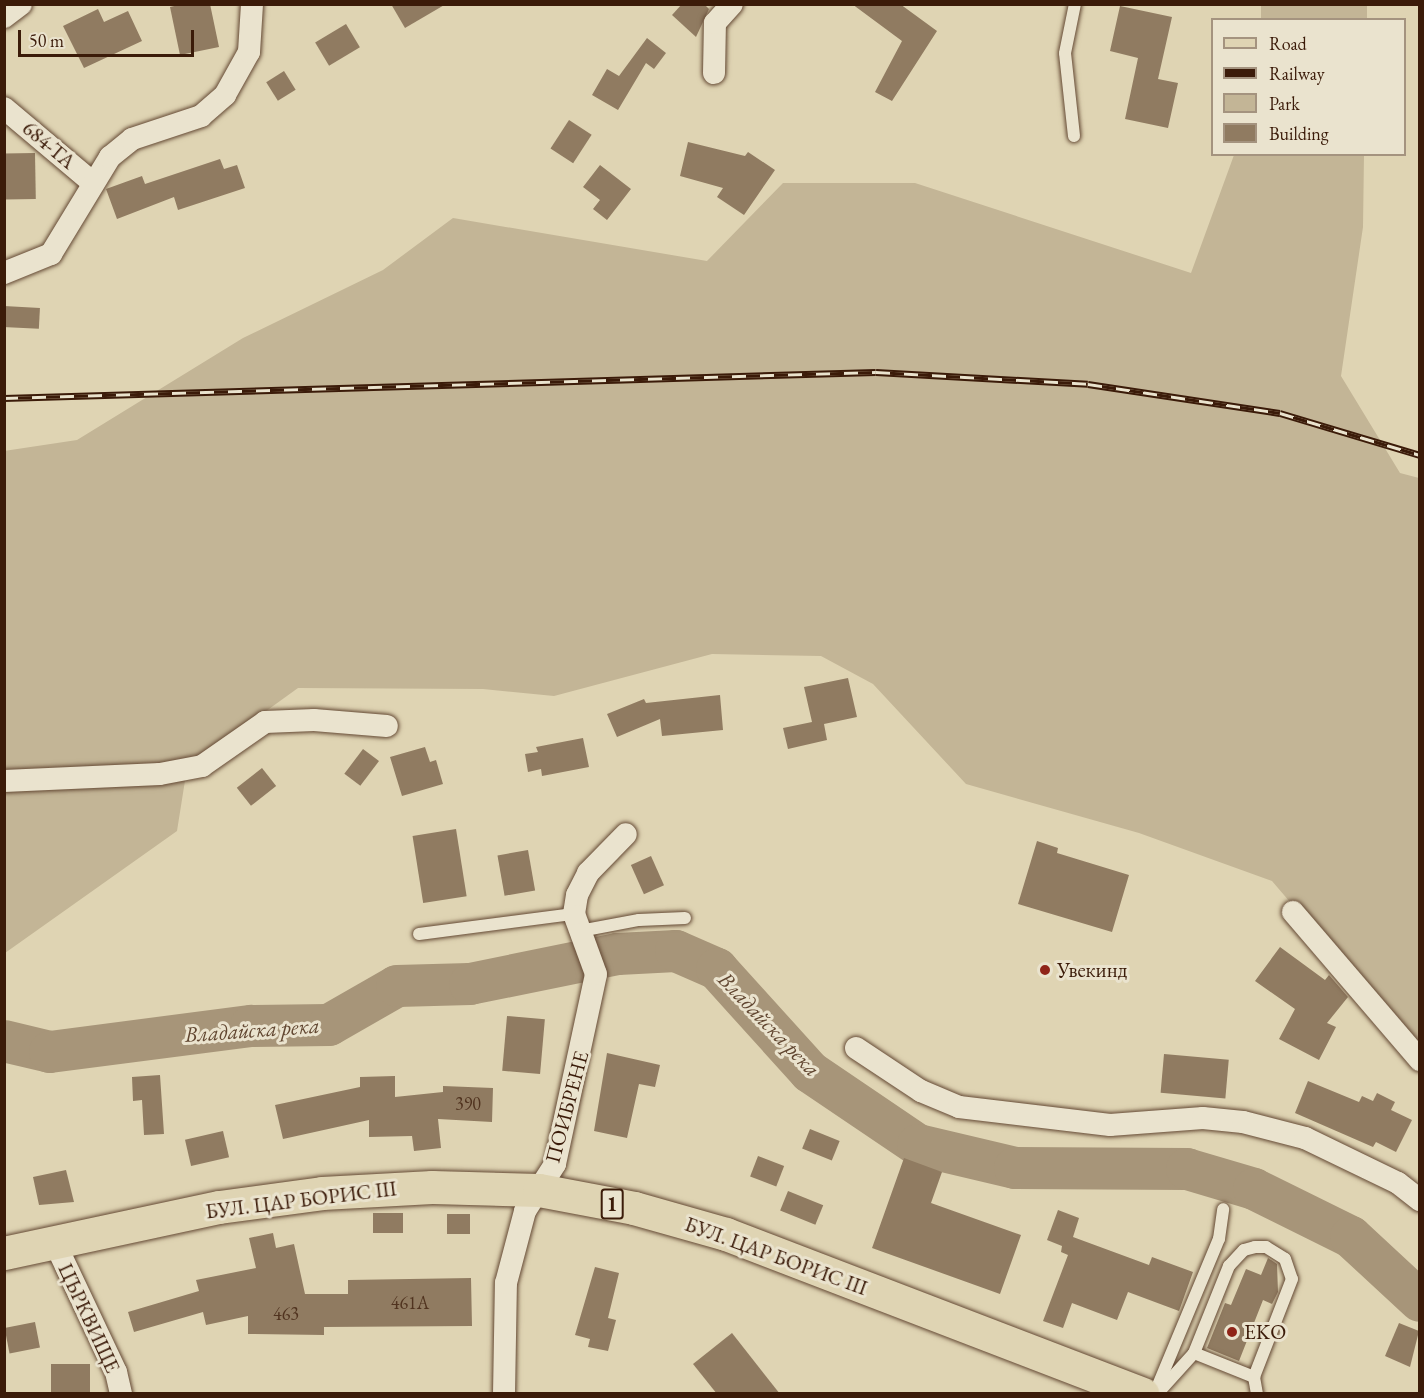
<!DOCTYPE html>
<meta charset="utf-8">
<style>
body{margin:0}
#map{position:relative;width:1424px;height:1398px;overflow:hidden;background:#dfd4b3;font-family:"EB Garamond",serif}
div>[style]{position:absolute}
.green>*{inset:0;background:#c3b596;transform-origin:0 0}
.stream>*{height:7px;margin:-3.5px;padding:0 3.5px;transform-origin:3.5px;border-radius:3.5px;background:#a79579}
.river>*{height:42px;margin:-21px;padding:0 21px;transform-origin:21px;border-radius:21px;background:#a79579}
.building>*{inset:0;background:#907b61;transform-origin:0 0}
.roads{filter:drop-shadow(0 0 2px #644934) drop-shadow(0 0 2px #644934)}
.lane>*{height:12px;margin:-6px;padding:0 6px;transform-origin:6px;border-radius:6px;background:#eae3ce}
.street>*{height:22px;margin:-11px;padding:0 11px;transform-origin:11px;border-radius:11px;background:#eae3ce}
.primary>*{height:33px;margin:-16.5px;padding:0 16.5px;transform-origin:16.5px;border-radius:16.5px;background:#dfd4b3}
.rail>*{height:7px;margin-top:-3.5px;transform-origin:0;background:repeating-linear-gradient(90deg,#eae3ce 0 14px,#3b1b09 0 28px);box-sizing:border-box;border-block:2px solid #3b1b09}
.dots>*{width:16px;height:16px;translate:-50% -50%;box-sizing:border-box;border:3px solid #eae3ce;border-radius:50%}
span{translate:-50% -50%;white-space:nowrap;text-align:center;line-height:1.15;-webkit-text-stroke:6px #eae3ce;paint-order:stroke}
.number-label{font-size:18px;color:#50331f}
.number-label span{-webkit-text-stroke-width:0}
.shield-label span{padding:2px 4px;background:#eae3ce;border:2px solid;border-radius:4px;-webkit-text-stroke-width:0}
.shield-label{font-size:20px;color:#3b1b09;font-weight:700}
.street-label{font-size:21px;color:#3b1b09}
.poi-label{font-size:21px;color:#3b1b09}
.left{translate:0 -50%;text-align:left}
.water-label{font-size:22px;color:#614630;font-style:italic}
.frame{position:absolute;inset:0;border:6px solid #3b1b09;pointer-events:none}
.legend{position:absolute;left:1211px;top:18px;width:195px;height:138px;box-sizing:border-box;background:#eae3ce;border:2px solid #a4937f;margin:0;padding:8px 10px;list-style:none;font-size:18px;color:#3b1b09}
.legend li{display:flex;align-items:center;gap:12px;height:30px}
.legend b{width:30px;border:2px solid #a4937f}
.scale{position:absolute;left:18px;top:30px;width:176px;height:27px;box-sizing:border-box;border:3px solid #3b1b09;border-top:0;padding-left:8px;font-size:18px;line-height:21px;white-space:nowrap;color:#3b1b09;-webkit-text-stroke:4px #eae3ce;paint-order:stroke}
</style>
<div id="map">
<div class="green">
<div style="left:1261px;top:5px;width:106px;height:14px"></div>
<div style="clip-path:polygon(1234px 155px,1364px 155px,1363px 227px,1341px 376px,1400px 473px,1419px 478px,1419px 1053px,1272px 881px,1139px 833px,966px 784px,873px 684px,821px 656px,712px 654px,554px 696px,483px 689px,298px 688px,187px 768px,177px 831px,5px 953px,4px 451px,77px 440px,243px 338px,383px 270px,453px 218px,707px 261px,783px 183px,915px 183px,1191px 273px)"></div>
</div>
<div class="stream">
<div style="left:4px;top:1056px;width:15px;rotate:-70deg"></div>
</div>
<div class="river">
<div style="left:4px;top:1041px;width:47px;rotate:13.4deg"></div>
<div style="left:50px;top:1052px;width:203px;rotate:-7.4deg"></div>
<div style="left:251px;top:1026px;width:78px;rotate:-0.7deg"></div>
<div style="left:329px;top:1025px;width:78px;rotate:-29.8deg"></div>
<div style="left:397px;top:986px;width:73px;rotate:-1.6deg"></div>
<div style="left:470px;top:984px;width:151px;rotate:-11.5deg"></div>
<div style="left:618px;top:954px;width:58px;rotate:-3deg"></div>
<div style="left:676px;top:951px;width:45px;rotate:23.7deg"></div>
<div style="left:717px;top:969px;width:139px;rotate:47.9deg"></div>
<div style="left:810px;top:1072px;width:130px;rotate:34.1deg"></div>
<div style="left:918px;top:1145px;width:100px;rotate:13.3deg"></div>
<div style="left:1015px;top:1168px;width:172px;rotate:0.3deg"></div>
<div style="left:1187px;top:1169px;width:70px;rotate:16.6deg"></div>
<div style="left:1254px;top:1189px;width:108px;rotate:26.3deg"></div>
<div style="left:1351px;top:1237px;width:94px;rotate:42.8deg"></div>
</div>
<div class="building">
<div style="clip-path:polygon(183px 4px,210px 4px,219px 47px,180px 55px,170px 7px)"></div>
<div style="clip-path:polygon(391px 4px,446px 4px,405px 28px)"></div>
<div style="clip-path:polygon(682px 4px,704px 4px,709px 9px,696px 37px,672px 15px)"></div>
<div style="clip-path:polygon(852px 4px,900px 4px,937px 31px,892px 101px,875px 92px,902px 41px)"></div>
<div style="clip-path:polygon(1120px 6px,1172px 17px,1158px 79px,1178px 83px,1168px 128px,1125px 119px,1138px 58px,1110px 51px)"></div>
<div style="clip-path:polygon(98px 9px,104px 22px,128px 11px,142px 41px,84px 68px,63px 26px)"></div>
<div style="left:346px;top:24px;width:27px;height:36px;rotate:59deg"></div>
<div style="clip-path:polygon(647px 38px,666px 53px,654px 69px,646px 63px,618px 110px,592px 95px,607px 69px,619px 76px)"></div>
<div style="left:284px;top:71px;width:22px;height:21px;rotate:58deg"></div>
<div style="left:569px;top:120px;width:27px;height:34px;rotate:33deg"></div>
<div style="clip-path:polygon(688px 142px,745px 156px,748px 152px,775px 170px,744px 215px,717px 197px,723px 188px,680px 176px)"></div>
<div style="left:35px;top:153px;width:46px;height:31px;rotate:89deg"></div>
<div style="clip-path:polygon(220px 159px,224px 169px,237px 165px,245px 188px,178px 210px,174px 197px,117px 219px,106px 189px,142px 176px,145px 184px)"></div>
<div style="clip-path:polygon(600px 165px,631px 189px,607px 220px,593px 209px,600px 200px,583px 187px)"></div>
<div style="left:4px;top:306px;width:36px;height:21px;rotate:3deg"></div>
<div style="clip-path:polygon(848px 678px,857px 717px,824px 724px,827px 740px,788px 749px,783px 728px,812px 722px,804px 687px)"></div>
<div style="clip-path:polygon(720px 695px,723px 730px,662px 736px,660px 719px,617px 737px,607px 714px,644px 699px,646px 703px)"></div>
<div style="clip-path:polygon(583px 738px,589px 767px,542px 776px,541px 769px,528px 772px,525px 754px,538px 752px,536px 747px)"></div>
<div style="clip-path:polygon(425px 747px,430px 762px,436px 760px,443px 784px,402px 796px,390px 757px)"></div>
<div style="left:363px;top:749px;width:20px;height:31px;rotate:37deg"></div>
<div style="left:262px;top:768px;width:23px;height:32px;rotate:52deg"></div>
<div style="left:456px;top:829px;width:68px;height:44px;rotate:81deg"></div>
<div style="clip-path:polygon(1037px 841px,1058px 848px,1057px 853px,1129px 875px,1112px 932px,1018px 904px)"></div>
<div style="left:528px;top:850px;width:41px;height:31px;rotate:80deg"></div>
<div style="left:651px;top:856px;width:32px;height:22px;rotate:66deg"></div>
<div style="clip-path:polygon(1280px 947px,1325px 980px,1329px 975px,1348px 997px,1327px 1023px,1336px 1027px,1319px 1060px,1279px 1039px,1295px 1009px,1255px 981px)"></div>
<div style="left:507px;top:1016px;width:38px;height:55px;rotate:5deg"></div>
<div style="clip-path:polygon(607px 1053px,660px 1065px,655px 1087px,639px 1084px,627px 1138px,594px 1131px)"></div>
<div style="left:1164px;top:1054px;width:65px;height:39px;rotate:5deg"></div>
<div style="clip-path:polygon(160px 1075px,164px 1134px,144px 1135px,142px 1100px,133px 1101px,132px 1077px)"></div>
<div style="clip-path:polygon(395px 1076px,395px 1097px,443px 1092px,443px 1086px,493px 1088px,492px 1122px,438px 1119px,441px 1148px,414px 1151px,412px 1136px,369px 1137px,369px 1120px,283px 1139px,275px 1105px,360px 1087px,360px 1077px)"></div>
<div style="clip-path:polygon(1308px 1081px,1359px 1102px,1362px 1096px,1373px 1101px,1377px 1093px,1395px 1102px,1391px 1110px,1412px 1120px,1396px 1152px,1376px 1142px,1373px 1147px,1295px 1113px)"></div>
<div style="left:810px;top:1129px;width:32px;height:21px;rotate:22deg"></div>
<div style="left:223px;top:1131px;width:27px;height:39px;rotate:77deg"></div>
<div style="left:758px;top:1156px;width:28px;height:22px;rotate:21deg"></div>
<div style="clip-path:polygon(904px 1158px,942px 1172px,931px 1203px,1021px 1235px,1000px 1294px,872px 1248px)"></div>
<div style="clip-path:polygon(66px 1170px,74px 1202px,39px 1205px,33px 1177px)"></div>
<div style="left:788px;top:1191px;width:38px;height:21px;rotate:22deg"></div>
<div style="clip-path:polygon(1058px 1210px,1079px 1218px,1073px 1237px,1149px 1265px,1152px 1257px,1193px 1272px,1179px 1311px,1128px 1292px,1117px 1320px,1072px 1303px,1063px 1328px,1043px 1321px,1068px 1255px,1061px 1252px,1062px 1246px,1047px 1240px)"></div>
<div style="left:373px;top:1213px;width:30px;height:20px"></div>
<div style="left:447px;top:1214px;width:23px;height:20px"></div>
<div style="clip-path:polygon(273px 1233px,276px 1248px,294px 1244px,305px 1294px,348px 1294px,348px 1280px,471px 1278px,472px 1326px,324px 1327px,324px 1335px,248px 1334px,248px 1316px,206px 1325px,203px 1312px,134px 1332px,128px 1312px,199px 1291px,196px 1280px,256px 1268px,249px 1238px)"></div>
<div style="clip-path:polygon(1268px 1258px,1277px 1264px,1278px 1292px,1272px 1304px,1263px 1300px,1239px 1361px,1207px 1348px,1225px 1303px,1231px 1305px,1246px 1269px,1261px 1275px)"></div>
<div style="clip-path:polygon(595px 1267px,619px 1273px,608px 1318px,616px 1320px,608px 1351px,588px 1347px,590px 1339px,575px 1335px)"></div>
<div style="left:35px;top:1322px;width:26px;height:31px;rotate:79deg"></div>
<div style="clip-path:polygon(1399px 1323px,1419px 1331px,1410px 1367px,1385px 1356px)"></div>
<div style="clip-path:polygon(732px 1333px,780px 1394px,717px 1394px,693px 1364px)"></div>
<div style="left:90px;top:1364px;width:30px;height:39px;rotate:90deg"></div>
</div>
<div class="roads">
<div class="lane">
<div style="left:1074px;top:136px;width:83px;rotate:-96.2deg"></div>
<div style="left:1065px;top:53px;width:50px;rotate:-78.5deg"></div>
<div style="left:580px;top:931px;width:60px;rotate:-10.6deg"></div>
<div style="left:639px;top:920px;width:46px;rotate:-2.5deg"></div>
<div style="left:419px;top:934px;width:156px;rotate:-7.4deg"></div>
<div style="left:1194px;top:1353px;width:65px;rotate:21.8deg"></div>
<div style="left:1156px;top:1390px;width:164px;rotate:-67.4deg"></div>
<div style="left:1219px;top:1239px;width:30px;rotate:-82deg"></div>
<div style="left:1157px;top:1394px;width:55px;rotate:-47.9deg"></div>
<div style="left:1194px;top:1353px;width:94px;rotate:-68.1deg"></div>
<div style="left:1229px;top:1266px;width:22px;rotate:-47deg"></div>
<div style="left:1244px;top:1250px;width:11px;rotate:-15deg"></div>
<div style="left:1255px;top:1247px;width:11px"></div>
<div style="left:1266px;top:1247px;width:22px;rotate:32deg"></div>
<div style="left:1285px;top:1259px;width:21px;rotate:71deg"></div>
<div style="left:1292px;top:1279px;width:105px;rotate:111.2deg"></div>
<div style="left:1254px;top:1377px;width:17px;rotate:80deg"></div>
</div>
<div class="street">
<div style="left:4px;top:17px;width:21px;rotate:-37deg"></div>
<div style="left:714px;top:73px;width:50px;rotate:-88.9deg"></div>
<div style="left:715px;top:23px;width:25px;rotate:-48deg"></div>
<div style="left:4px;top:108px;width:116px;rotate:40.1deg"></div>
<div style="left:4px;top:273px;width:51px;rotate:-22deg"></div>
<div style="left:51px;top:254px;width:114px;rotate:-58.7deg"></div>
<div style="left:110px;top:157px;width:28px;rotate:-39deg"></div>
<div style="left:132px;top:139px;width:73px;rotate:-18.4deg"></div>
<div style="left:201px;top:116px;width:32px;rotate:-41deg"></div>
<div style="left:225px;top:95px;width:49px;rotate:-60.8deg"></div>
<div style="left:249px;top:52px;width:48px;rotate:-86.4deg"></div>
<div style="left:4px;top:781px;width:156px;rotate:-2.6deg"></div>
<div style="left:160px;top:774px;width:43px;rotate:-10.8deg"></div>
<div style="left:202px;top:766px;width:77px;rotate:-34.9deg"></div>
<div style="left:265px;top:722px;width:49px;rotate:-2.3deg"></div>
<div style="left:314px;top:720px;width:73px;rotate:4.7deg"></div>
<div style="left:1293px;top:912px;width:195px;rotate:49.4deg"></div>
<div style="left:856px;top:1048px;width:78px;rotate:33.5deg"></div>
<div style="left:921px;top:1091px;width:41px;rotate:22.8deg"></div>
<div style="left:959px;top:1107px;width:152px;rotate:6.8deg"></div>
<div style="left:1110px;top:1125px;width:93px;rotate:-4.3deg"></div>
<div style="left:1203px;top:1118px;width:40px;rotate:5.7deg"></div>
<div style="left:1243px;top:1122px;width:64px;rotate:14.5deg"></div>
<div style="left:1305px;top:1138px;width:103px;rotate:25.8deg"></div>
<div style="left:1398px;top:1183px;width:28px;rotate:38deg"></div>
<div style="left:55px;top:1243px;width:143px;rotate:64.7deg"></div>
<div style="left:116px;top:1372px;width:23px;rotate:77deg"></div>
<div style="left:504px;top:1394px;width:111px;rotate:-89deg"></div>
<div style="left:506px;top:1283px;width:74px;rotate:-75.2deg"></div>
<div style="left:525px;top:1211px;width:56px;rotate:-57.4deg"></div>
<div style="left:555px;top:1164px;width:194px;rotate:-77.8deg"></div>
<div style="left:596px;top:974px;width:64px;rotate:-110.1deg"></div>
<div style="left:574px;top:914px;width:19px;rotate:-81deg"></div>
<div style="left:577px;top:895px;width:25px;rotate:-63deg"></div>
<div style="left:588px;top:873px;width:54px;rotate:-45.7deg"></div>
</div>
<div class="primary">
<div style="left:4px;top:1253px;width:220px;rotate:-12.1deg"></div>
<div style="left:219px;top:1207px;width:104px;rotate:-7.7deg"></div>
<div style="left:322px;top:1193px;width:110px;rotate:-3.1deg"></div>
<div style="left:432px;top:1187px;width:107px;rotate:1.6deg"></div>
<div style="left:539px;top:1190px;width:97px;rotate:10.7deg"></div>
<div style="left:634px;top:1208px;width:96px;rotate:15.8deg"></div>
<div style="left:726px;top:1234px;width:446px;rotate:21deg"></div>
</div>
</div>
<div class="rail">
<div style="left:4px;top:398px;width:872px;rotate:-1.71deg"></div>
<div style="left:876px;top:372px;width:212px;rotate:3.2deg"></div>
<div style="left:1088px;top:384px;width:194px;rotate:8.6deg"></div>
<div style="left:1280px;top:413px;width:146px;rotate:16.7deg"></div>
</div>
<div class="dots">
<div style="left:1045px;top:970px;background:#8f2418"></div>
<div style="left:1232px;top:1332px;background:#8f2418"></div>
</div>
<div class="number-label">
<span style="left:468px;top:1104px">390</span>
<span style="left:410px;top:1303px">461А</span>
<span style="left:286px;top:1314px">463</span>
</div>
<div class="shield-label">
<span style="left:612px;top:1204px">1</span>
</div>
<div class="street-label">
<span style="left:49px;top:145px;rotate:40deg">684-ТА</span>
<span style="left:567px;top:1107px;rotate:-75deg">ПОИБРЕНЕ</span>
<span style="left:301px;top:1200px;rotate:-7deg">БУЛ. ЦАР БОРИС III</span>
<span style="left:776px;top:1256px;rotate:20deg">БУЛ. ЦАР БОРИС III</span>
<span style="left:89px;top:1318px;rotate:65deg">ЦЪРКВИЩЕ</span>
</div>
<div class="poi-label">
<span class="left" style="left:1057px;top:970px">Увекинд</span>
<span class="left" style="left:1244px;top:1332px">EKO</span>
</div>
<div class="water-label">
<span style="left:769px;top:1024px;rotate:46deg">Владайска река</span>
<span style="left:252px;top:1030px;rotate:-4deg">Владайска река</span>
</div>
<div class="frame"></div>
<ul class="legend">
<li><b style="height:8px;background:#dfd4b3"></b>Road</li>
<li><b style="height:8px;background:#3b1b09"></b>Railway</li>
<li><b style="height:16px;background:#c3b596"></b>Park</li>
<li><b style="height:16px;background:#907b61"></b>Building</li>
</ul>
<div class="scale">50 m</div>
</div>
